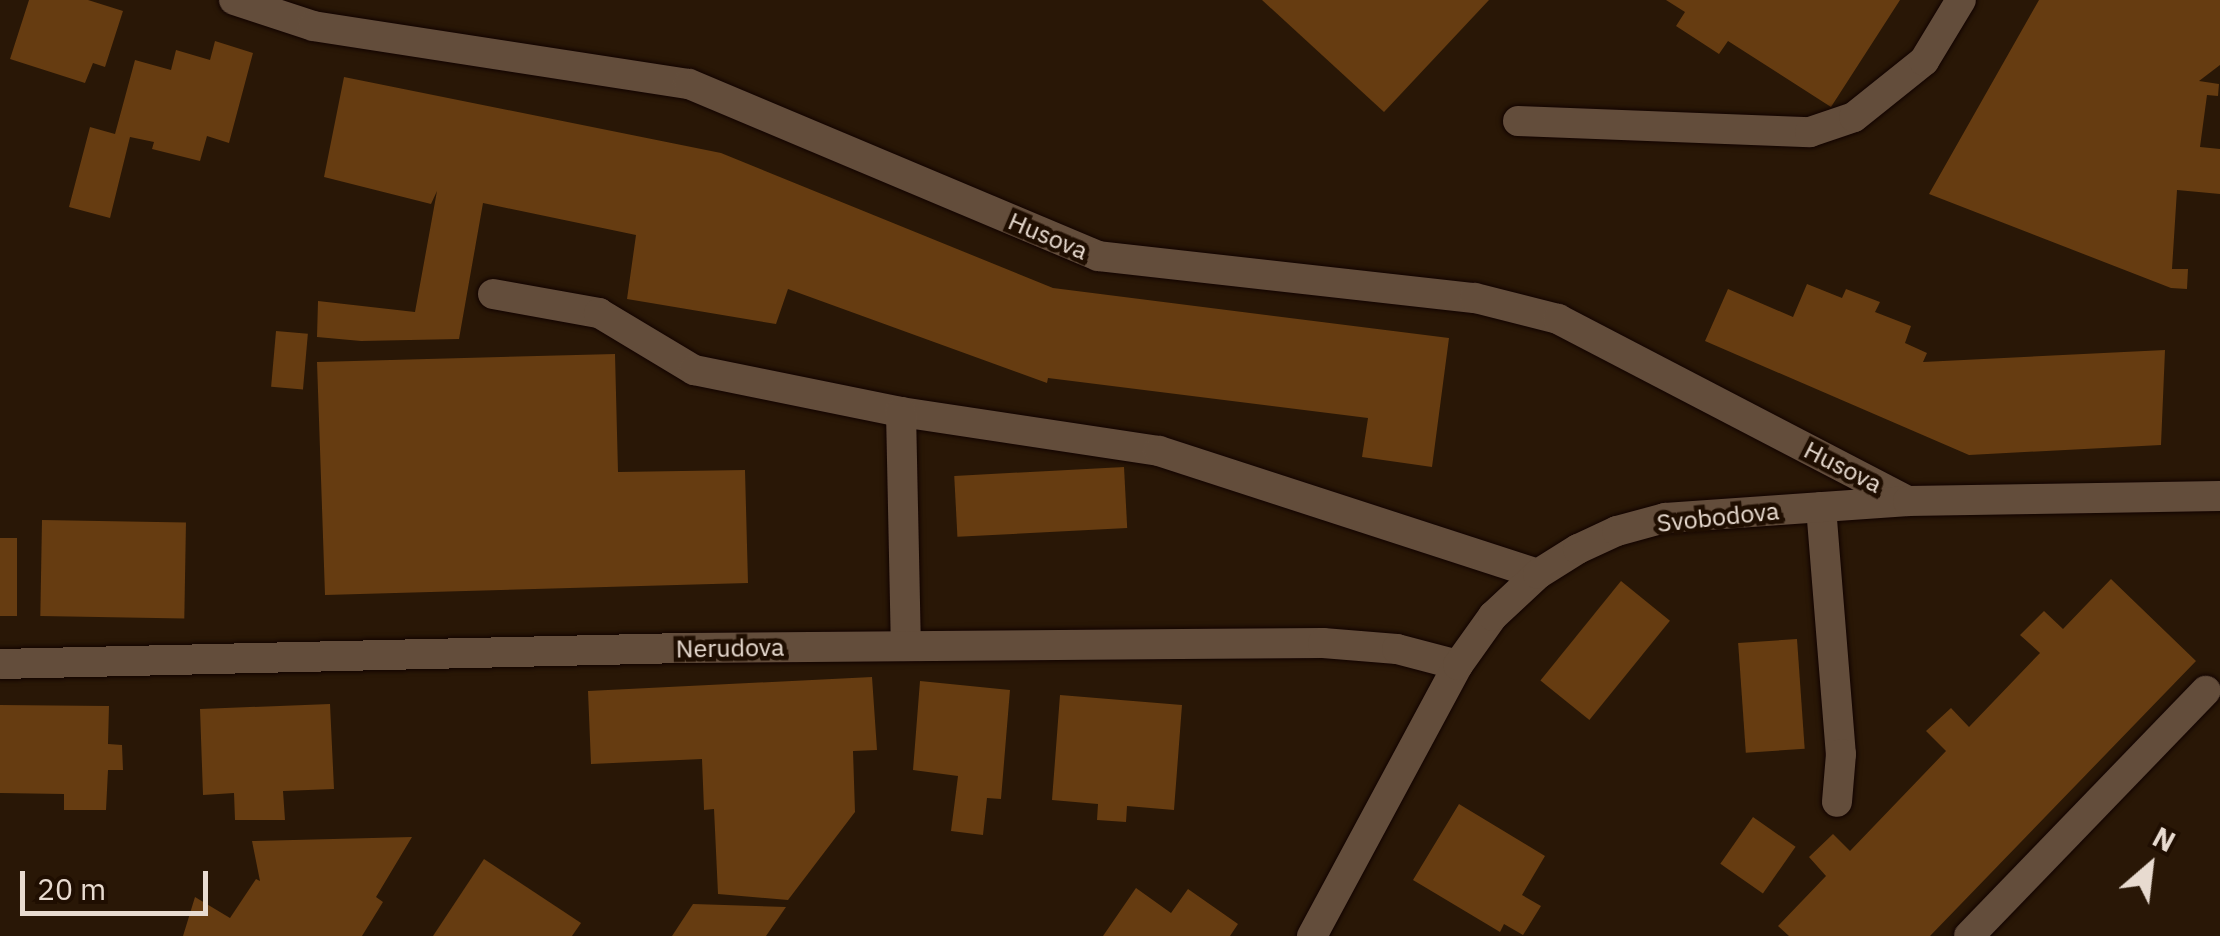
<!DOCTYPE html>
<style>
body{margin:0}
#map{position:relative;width:2220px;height:936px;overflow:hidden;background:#291706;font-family:"IBM Plex Sans",sans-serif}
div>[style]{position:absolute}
.building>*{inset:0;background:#663c11;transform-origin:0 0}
.roads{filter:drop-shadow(0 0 2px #110300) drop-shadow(0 0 2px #110300)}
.minor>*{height:30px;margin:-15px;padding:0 15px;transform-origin:15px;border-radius:15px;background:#634d3b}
span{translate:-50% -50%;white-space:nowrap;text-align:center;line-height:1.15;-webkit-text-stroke:9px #1f0e01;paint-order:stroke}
.street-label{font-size:25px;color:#e8dbd0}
.north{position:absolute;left:2100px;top:816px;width:100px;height:100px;-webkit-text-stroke:8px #1f0e01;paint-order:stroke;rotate:28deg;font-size:28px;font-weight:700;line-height:40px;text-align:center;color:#e8dbd0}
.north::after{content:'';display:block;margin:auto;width:35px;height:45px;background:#e8dbd0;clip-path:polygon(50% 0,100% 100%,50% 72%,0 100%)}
.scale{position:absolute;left:20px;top:871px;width:188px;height:45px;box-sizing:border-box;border:5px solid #e8dbd0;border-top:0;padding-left:12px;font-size:30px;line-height:35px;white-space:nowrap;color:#e8dbd0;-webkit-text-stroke:8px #1f0e01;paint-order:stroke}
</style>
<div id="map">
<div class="building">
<div style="clip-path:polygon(29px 0,88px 0,123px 11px,105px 67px,93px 63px,85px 83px,10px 59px)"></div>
<div style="clip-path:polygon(1262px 0,1489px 0,1384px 112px)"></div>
<div style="clip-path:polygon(1666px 0,1900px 0,1831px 107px,1728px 41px,1719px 54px,1676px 26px,1685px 12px)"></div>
<div style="clip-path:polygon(2039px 0,2220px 0,2220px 65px,2199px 81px,2219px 84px,2218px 96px,2207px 95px,2200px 147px,2220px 149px,2220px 194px,2177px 190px,2172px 269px,2188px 269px,2187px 289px,2171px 288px,1929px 194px)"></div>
<div style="clip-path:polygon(215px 41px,253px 53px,229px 143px,207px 136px,200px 161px,152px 149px,154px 142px,130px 137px,110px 218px,69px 207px,90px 127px,115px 134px,135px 60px,171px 70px,176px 50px,210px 60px)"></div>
<div style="clip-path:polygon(344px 77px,721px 153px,1053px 288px,1449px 338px,1432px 467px,1362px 457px,1368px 418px,1048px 378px,1047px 383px,788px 289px,776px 324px,627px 299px,636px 235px,483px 203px,459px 339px,361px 341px,317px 337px,318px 301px,415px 312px,437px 191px,431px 204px,324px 177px)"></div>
<div style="clip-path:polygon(1807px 284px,1842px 298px,1846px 289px,1880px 302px,1875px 312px,1911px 326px,1905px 343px,1927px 353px,1923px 362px,2165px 350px,2161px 445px,1969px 455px,1705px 341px,1728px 289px,1793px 317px)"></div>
<div style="left:276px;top:331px;width:32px;height:56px;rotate:5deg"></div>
<div style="clip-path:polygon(615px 354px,618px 472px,745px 470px,748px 583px,325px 595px,317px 362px)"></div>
<div style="left:1124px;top:467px;width:61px;height:170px;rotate:87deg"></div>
<div style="left:42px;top:520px;width:144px;height:96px;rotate:1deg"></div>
<div style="left:0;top:538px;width:17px;height:78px"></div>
<div style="clip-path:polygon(2111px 579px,2196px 661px,1930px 936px,1789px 936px,1778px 926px,1826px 876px,1809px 857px,1833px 834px,1850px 851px,1946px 751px,1926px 731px,1951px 708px,1969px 727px,2040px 653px,2020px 635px,2044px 611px,2063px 629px)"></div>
<div style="left:1621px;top:581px;width:63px;height:128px;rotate:39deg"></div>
<div style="left:1797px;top:639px;width:110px;height:59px;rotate:86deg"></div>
<div style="clip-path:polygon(872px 677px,877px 750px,853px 751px,855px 812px,788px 900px,718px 894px,714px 809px,704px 810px,702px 759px,591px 764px,588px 691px)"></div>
<div style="clip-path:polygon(920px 681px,1010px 690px,1001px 799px,987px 798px,983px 835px,951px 831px,958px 776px,913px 770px)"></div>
<div style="clip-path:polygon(1060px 695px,1182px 705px,1174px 810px,1127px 806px,1126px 822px,1097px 820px,1098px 804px,1052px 800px)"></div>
<div style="clip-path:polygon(330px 704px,334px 789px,283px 791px,285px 820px,235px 820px,234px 793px,203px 795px,200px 709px)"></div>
<div style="clip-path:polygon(0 705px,109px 706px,108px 744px,122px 745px,123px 770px,108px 770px,106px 810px,64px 810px,64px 794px,0 793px)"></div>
<div style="clip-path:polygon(1459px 804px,1545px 856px,1522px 895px,1541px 906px,1523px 935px,1504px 924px,1500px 932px,1413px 880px)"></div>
<div style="left:1753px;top:817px;width:52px;height:57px;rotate:35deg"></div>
<div style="clip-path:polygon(412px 837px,376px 897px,383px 902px,362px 936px,183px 936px,195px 897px,230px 918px,256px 879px,260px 881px,252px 841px)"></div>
<div style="clip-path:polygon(484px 859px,581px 923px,572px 936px,433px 936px)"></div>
<div style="clip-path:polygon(1136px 888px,1171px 913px,1188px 889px,1238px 924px,1230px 936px,1103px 936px)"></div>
<div style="clip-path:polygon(693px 904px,786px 907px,766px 936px,672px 936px)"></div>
</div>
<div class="roads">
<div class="minor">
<div style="left:234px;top:0;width:83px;rotate:18.2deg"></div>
<div style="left:313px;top:26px;width:380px;rotate:8.8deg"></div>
<div style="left:689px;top:84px;width:444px;rotate:22.8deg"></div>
<div style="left:1098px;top:256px;width:379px;rotate:6.4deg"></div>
<div style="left:1475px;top:298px;width:86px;rotate:14.2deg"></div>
<div style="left:1558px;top:319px;width:394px;rotate:27.5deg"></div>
<div style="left:1518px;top:121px;width:292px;rotate:2.2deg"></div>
<div style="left:1810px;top:132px;width:46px;rotate:-18.8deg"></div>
<div style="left:1854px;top:117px;width:90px;rotate:-38.7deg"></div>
<div style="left:1924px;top:61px;width:71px;rotate:-58.8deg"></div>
<div style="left:493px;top:294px;width:108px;rotate:10.2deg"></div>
<div style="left:599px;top:313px;width:111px;rotate:31deg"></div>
<div style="left:694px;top:370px;width:211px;rotate:11.5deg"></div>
<div style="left:901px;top:412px;width:261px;rotate:8.6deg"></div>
<div style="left:1159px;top:451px;width:398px;rotate:18deg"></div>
<div style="left:901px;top:412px;width:234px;rotate:88.8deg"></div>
<div style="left:1821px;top:507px;width:248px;rotate:85.4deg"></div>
<div style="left:1841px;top:754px;width:48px;rotate:94.8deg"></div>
<div style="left:0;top:664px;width:686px;rotate:-1.34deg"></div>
<div style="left:686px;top:648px;width:637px;rotate:-0.45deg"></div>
<div style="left:1323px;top:643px;width:74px;rotate:4.6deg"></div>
<div style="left:1397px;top:649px;width:63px;rotate:14.7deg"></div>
<div style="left:1312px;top:936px;width:308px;rotate:-61.7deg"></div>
<div style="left:1458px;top:665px;width:60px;rotate:-54.5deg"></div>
<div style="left:1493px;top:616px;width:62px;rotate:-43deg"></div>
<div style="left:1538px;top:574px;width:47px;rotate:-32deg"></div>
<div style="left:1578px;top:549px;width:43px;rotate:-24.8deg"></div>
<div style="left:1617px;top:531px;width:50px;rotate:-15.2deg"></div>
<div style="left:1665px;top:518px;width:244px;rotate:-4deg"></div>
<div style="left:1908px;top:501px;width:312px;rotate:-0.9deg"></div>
<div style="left:1969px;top:936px;width:341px;rotate:-46deg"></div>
</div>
</div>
<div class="street-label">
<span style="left:1048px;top:236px;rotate:23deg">Husova</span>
<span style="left:1843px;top:467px;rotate:27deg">Husova</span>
<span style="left:1718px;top:517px;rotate:-6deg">Svobodova</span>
<span style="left:730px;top:648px;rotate:-1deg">Nerudova</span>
</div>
<div class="north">N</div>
<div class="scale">20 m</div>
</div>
